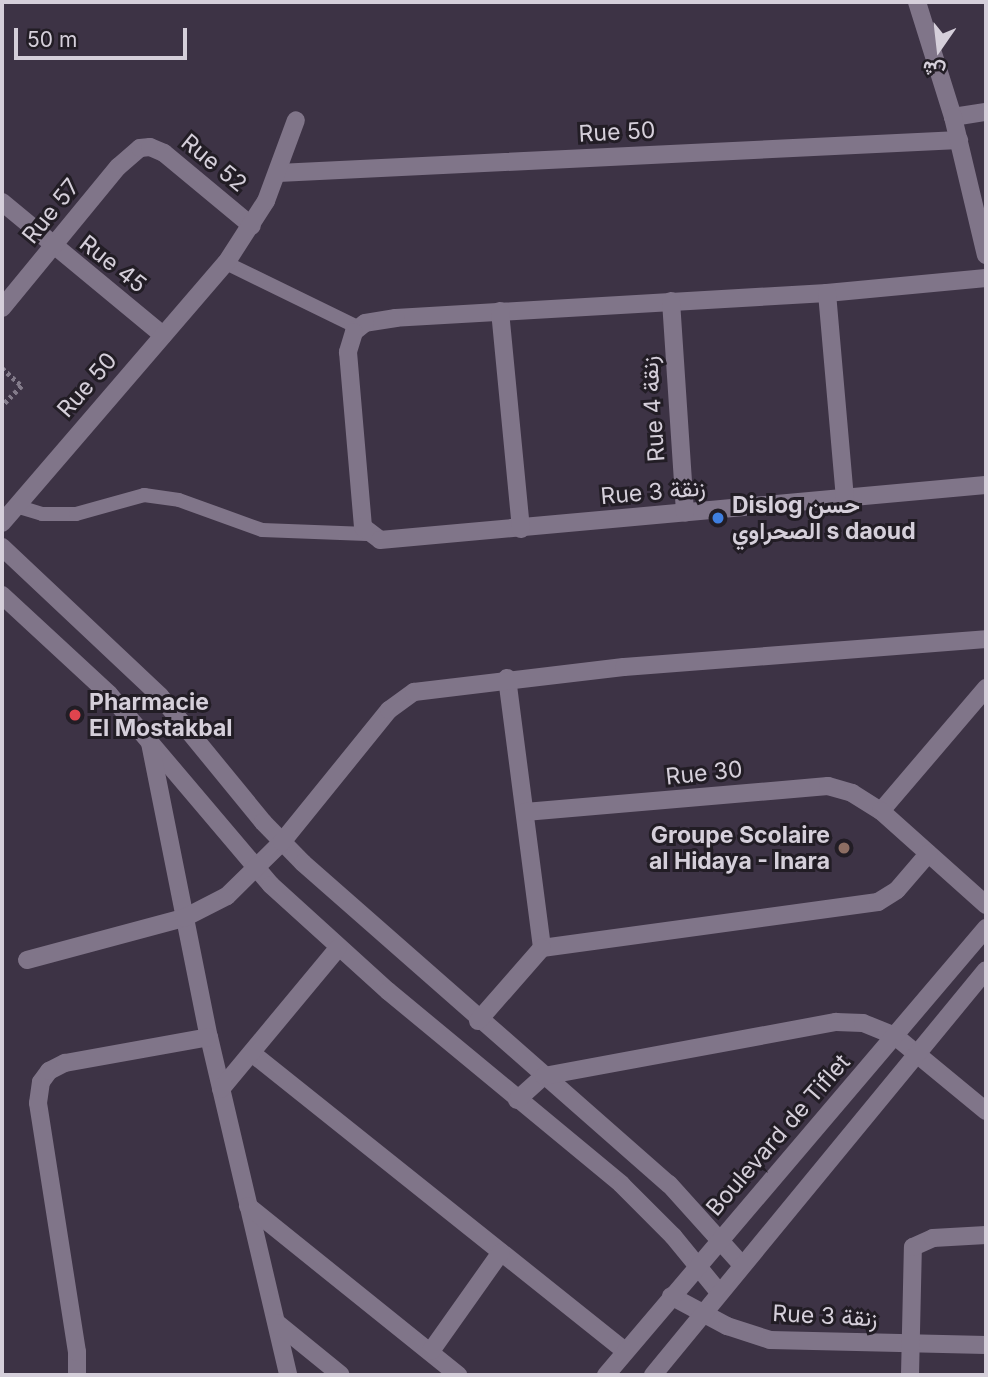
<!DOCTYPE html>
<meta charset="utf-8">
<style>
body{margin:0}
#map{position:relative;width:988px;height:1377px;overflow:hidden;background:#3d3345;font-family:Inter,Vazirmatn,sans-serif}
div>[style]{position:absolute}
.path>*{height:4.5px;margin-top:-2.25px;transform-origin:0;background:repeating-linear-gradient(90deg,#837b8a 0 3.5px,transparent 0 7px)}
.service>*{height:14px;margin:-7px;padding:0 7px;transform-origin:7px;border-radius:7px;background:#807589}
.minor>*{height:18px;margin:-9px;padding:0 9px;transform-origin:9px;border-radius:9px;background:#807589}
.tertiary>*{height:18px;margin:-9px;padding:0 9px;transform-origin:9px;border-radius:9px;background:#807589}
.dots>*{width:19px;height:19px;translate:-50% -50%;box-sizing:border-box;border:4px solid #221d25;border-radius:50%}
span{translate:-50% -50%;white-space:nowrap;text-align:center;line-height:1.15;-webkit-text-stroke:6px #221d25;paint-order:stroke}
.street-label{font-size:23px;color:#d5cfda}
.poi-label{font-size:23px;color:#d5cfda;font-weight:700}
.left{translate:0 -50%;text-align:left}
.right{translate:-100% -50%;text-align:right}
.frame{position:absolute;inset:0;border:4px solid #d5cfda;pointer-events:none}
.north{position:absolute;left:904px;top:14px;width:70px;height:70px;-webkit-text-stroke:5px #221d25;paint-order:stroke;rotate:194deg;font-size:19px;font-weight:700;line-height:28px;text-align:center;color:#d5cfda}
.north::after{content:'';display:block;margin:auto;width:24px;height:32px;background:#d5cfda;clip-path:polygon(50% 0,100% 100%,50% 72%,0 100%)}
.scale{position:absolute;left:14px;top:28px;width:173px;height:32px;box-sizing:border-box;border:4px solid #d5cfda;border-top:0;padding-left:9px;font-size:21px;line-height:24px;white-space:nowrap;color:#d5cfda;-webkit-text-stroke:5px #221d25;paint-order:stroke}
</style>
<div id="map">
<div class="path">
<div style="left:2px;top:368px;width:27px;rotate:42deg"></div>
<div style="left:22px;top:386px;width:28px;rotate:135deg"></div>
</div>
<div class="service">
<div style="left:226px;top:263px;width:148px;rotate:26deg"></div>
<div style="left:16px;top:506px;width:27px;rotate:17deg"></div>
<div style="left:42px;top:514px;width:34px"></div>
<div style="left:76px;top:514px;width:71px;rotate:-15.6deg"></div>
<div style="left:144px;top:495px;width:35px;rotate:8deg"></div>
<div style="left:179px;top:500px;width:88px;rotate:19.9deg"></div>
<div style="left:262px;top:530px;width:105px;rotate:2.2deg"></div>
</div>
<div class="minor">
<div style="left:953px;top:117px;width:33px;rotate:-9deg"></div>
<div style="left:278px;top:173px;width:682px;rotate:-2.77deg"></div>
<div style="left:2px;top:202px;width:209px;rotate:39.6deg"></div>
<div style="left:986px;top:278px;width:160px;rotate:174.6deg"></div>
<div style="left:827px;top:293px;width:432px;rotate:176.7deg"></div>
<div style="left:396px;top:318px;width:31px;rotate:171deg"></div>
<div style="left:365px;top:323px;width:14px;rotate:141deg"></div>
<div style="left:354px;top:332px;width:21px;rotate:107deg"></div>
<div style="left:348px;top:352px;width:176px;rotate:85.1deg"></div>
<div style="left:363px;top:527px;width:21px;rotate:37deg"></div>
<div style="left:380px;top:540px;width:608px;rotate:-5.19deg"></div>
<div style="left:827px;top:293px;width:208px;rotate:85deg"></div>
<div style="left:671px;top:301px;width:212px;rotate:86.2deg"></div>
<div style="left:2px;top:308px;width:183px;rotate:-50.6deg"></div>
<div style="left:118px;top:167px;width:29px;rotate:-41deg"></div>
<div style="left:140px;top:148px;width:10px;rotate:-6deg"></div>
<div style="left:150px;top:147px;width:15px;rotate:23deg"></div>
<div style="left:164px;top:153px;width:114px;rotate:39.7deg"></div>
<div style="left:500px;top:311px;width:219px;rotate:84.5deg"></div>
<div style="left:2px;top:523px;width:343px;rotate:-49.3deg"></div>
<div style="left:226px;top:263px;width:74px;rotate:-57.2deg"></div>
<div style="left:266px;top:201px;width:86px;rotate:-69.7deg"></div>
<div style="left:2px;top:547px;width:217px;rotate:43.3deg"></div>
<div style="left:160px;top:696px;width:163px;rotate:50.7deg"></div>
<div style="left:263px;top:822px;width:57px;rotate:45.7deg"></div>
<div style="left:303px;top:863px;width:487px;rotate:41.3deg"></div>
<div style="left:669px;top:1184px;width:108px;rotate:48deg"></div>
<div style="left:2px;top:595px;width:146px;rotate:42.8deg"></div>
<div style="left:109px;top:694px;width:250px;rotate:49.7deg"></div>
<div style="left:271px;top:885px;width:158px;rotate:42.2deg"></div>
<div style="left:388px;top:991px;width:303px;rotate:39.6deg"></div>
<div style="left:621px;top:1184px;width:74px;rotate:45deg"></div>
<div style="left:673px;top:1236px;width:71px;rotate:50.7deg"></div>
<div style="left:507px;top:678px;width:272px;rotate:82.6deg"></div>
<div style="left:150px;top:743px;width:300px;rotate:78.7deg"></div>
<div style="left:209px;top:1037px;width:347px;rotate:76.8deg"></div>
<div style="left:881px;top:811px;width:162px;rotate:-49.5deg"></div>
<div style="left:525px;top:812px;width:304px;rotate:-4.9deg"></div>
<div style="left:828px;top:786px;width:25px;rotate:16deg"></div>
<div style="left:852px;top:793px;width:34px;rotate:32deg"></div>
<div style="left:881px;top:811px;width:141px;rotate:41.8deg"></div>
<div style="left:542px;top:948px;width:339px;rotate:-7.8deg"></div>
<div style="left:878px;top:902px;width:22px;rotate:-32deg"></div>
<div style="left:897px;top:890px;width:48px;rotate:-49.3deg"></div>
<div style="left:27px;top:960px;width:163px;rotate:-15deg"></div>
<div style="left:184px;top:918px;width:48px;rotate:-27.1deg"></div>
<div style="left:227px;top:896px;width:77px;rotate:-44.5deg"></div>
<div style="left:282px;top:842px;width:170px;rotate:-51deg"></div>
<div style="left:389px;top:710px;width:31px;rotate:-36deg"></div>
<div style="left:414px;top:692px;width:211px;rotate:-6.8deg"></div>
<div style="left:624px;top:667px;width:363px;rotate:-4.4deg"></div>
<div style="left:478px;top:1021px;width:97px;rotate:-48.8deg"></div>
<div style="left:253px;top:1054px;width:476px;rotate:38.6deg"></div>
<div style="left:221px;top:1089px;width:183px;rotate:-50.3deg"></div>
<div style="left:517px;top:1100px;width:36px;rotate:-42deg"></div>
<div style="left:544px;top:1076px;width:297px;rotate:-10.5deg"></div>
<div style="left:836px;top:1022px;width:27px;rotate:2deg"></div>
<div style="left:863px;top:1023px;width:35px;rotate:22deg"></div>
<div style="left:895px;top:1036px;width:118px;rotate:39.5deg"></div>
<div style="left:248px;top:1206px;width:270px;rotate:38.8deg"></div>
<div style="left:671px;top:1296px;width:64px;rotate:28.2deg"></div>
<div style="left:727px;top:1326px;width:45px;rotate:18deg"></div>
<div style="left:770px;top:1340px;width:216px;rotate:1.3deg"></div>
<div style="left:277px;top:1323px;width:82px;rotate:39.1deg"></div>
<div style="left:431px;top:1351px;width:121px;rotate:-54.7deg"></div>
<div style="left:77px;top:1375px;width:23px;rotate:-90deg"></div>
<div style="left:77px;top:1352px;width:252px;rotate:-98.9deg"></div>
<div style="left:38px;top:1103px;width:21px;rotate:-82deg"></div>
<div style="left:41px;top:1082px;width:14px;rotate:-54deg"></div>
<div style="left:49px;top:1071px;width:18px;rotate:-27deg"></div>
<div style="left:65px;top:1063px;width:146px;rotate:-10.2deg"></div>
<div style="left:606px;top:1375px;width:587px;rotate:-49.63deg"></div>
<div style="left:653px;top:1375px;width:524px;rotate:-50.57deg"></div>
<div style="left:910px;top:1375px;width:128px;rotate:-88.7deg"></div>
<div style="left:913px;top:1247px;width:22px;rotate:-24deg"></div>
<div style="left:933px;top:1238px;width:53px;rotate:-3.2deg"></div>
</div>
<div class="tertiary">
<div style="left:917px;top:2px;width:121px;rotate:72.6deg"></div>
<div style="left:953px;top:117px;width:142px;rotate:76.6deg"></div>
</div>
<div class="dots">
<div style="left:718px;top:518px;background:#3f7fe0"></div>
<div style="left:75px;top:715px;background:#e0444e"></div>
<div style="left:844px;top:848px;background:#8d6e63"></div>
</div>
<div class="street-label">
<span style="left:617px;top:132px;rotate:-3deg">Rue 50</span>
<span style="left:214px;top:163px;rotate:39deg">Rue 52</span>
<span style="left:51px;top:211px;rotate:-51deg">Rue 57</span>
<span style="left:113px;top:264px;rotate:38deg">Rue 45</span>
<span style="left:87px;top:385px;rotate:-49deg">Rue 50</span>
<span style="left:653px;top:409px;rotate:-94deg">Rue 4 زنقة</span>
<span style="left:653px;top:492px;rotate:-5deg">Rue 3 زنقة</span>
<span style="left:704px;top:773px;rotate:-6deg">Rue 30</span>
<span style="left:778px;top:1135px;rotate:-49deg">Boulevard de Tiflet</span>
<span style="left:825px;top:1316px;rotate:3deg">Rue 3 زنقة</span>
</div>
<div class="poi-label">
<span class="left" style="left:732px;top:518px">Dislog حسن<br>الصحراوي s daoud</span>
<span class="left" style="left:89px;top:715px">Pharmacie<br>El Mostakbal</span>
<span class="right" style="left:830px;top:848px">Groupe Scolaire<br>al Hidaya - Inara</span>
</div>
<div class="frame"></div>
<div class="north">ش</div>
<div class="scale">50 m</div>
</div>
